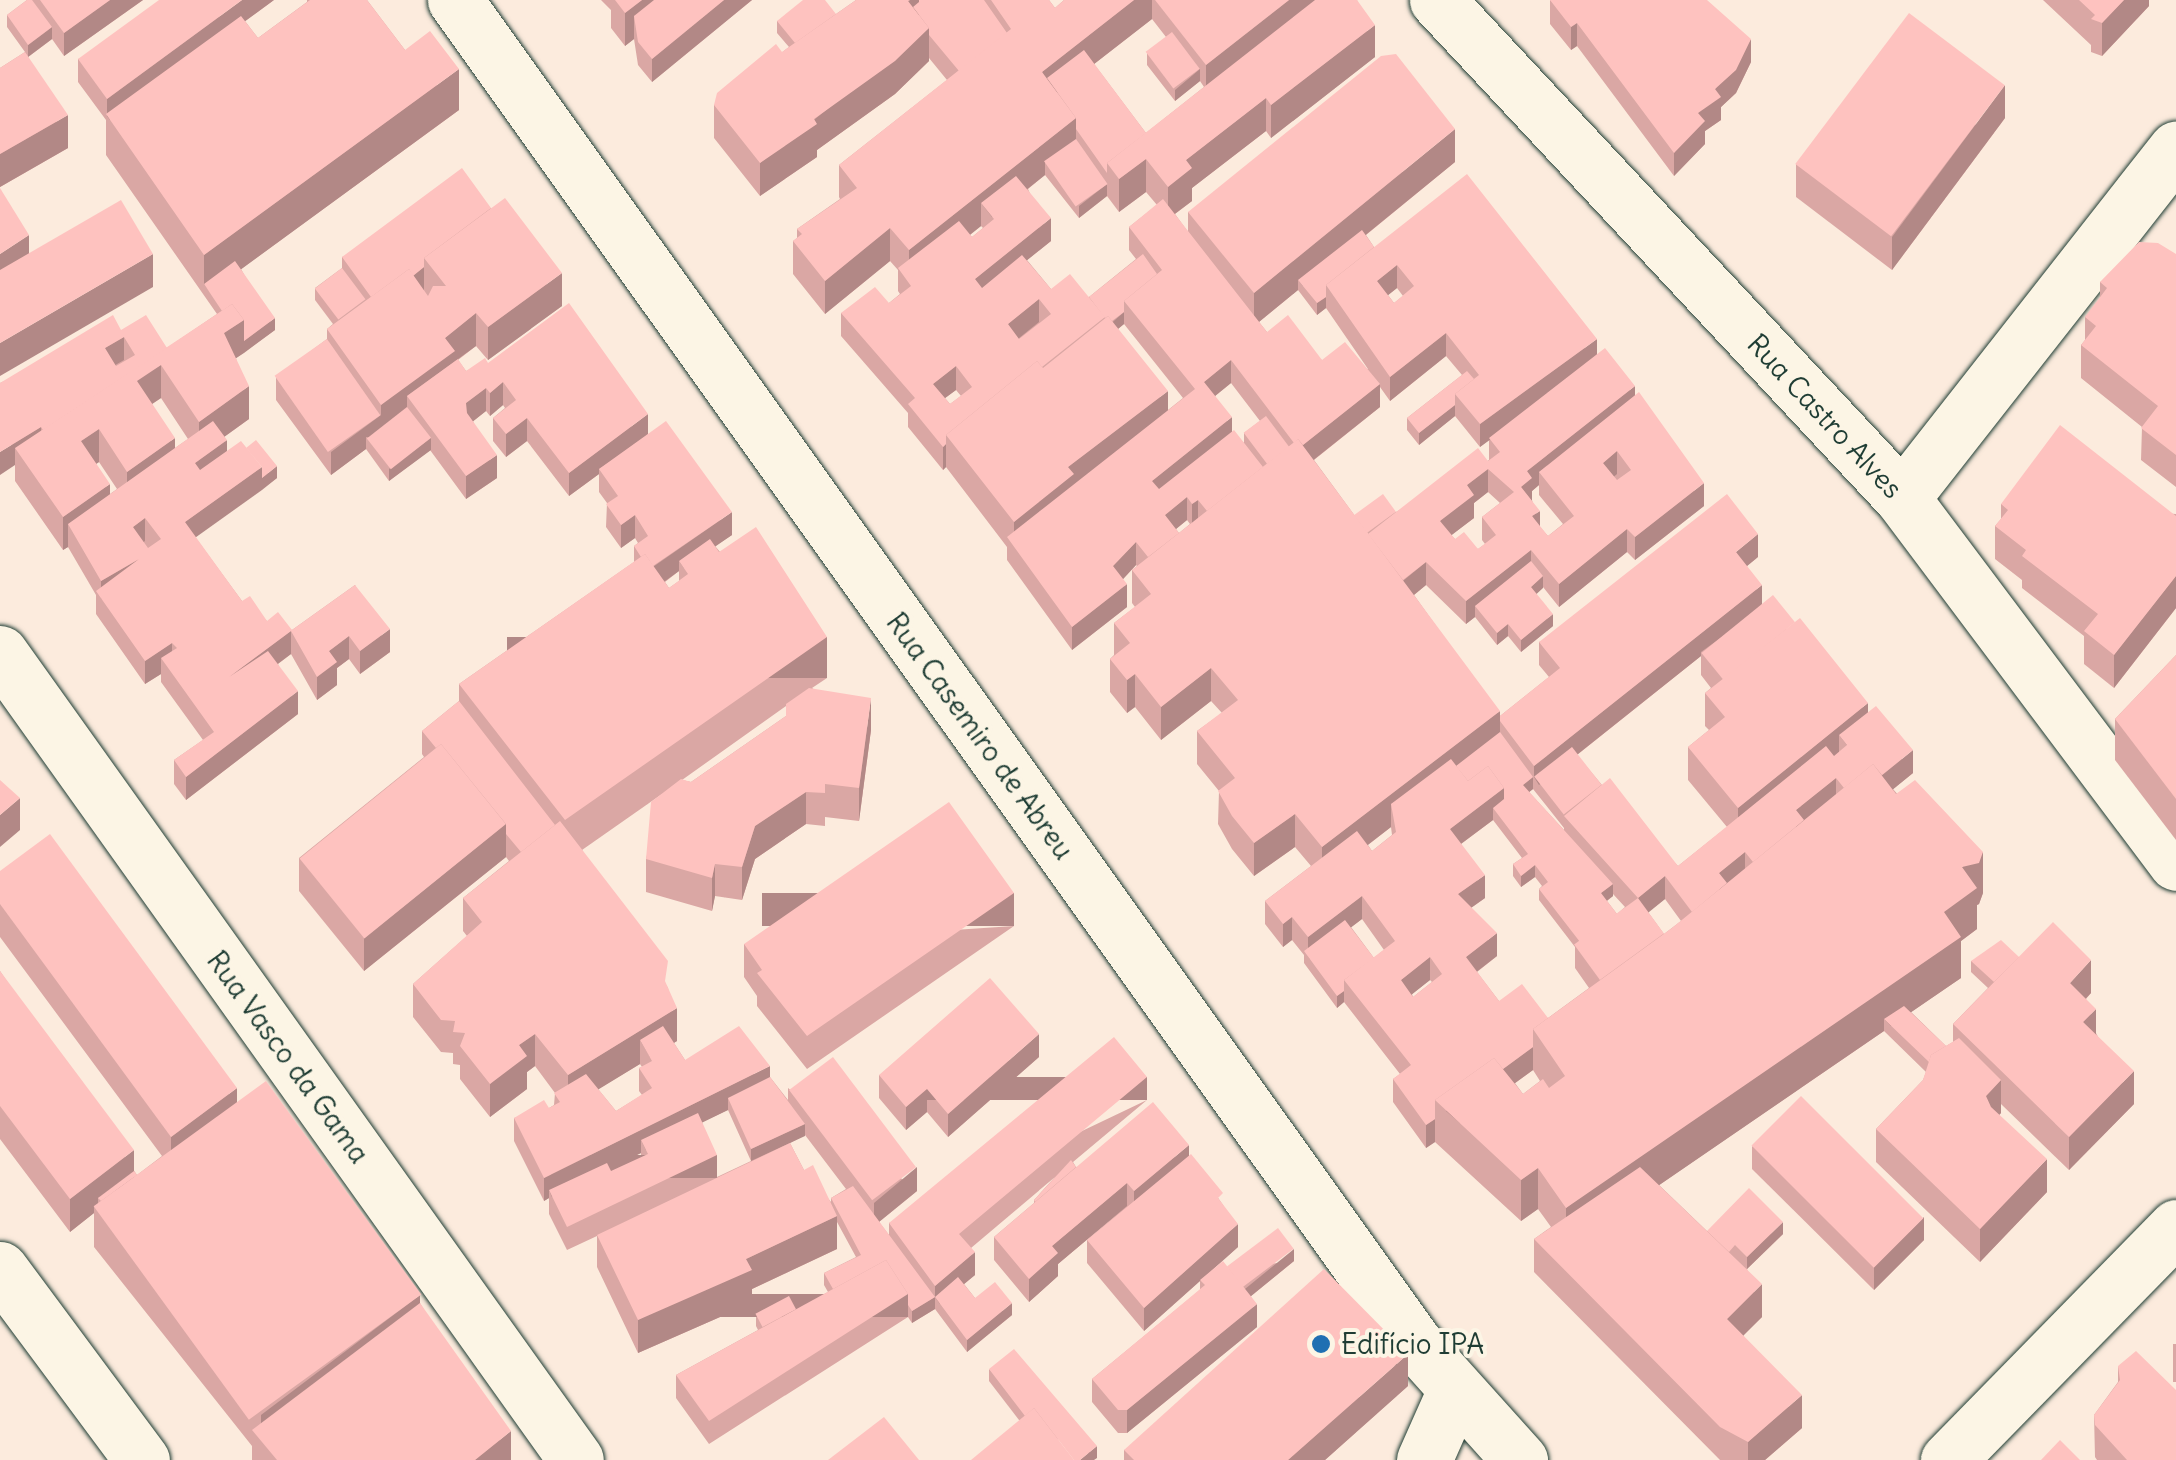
<!DOCTYPE html>
<meta charset="utf-8">
<style>
body{margin:0}
#map{position:relative;width:2176px;height:1460px;overflow:hidden;background:#fcebdd;font-family:Delius,sans-serif}
div>[style]{position:absolute}
.roads{filter:drop-shadow(0 0 2px #1f3d34) drop-shadow(0 0 2px #1f3d34)}
.minor>*{height:55px;margin:-27.5px;padding:0 27.5px;transform-origin:27.5px;border-radius:27.5px;background:#fcf5e5}
.wall>*{inset:0;background:#daa7a4;transform-origin:0 0}
.shaded-wall>*{inset:0;background:#b28886;transform-origin:0 0}
.building>*{inset:0;background:#fec2bf;transform-origin:0 0}
.dots>*{width:28px;height:28px;translate:-50% -50%;box-sizing:border-box;border:5px solid #fcf5e5;border-radius:50%}
span{translate:-50% -50%;white-space:nowrap;text-align:center;line-height:1.15;-webkit-text-stroke:8px #fcf5e5;paint-order:stroke}
.street-label{font-size:28px;color:#1f3d34}
.poi-label{font-size:28px;color:#1f3d34}
.left{translate:0 -50%;text-align:left}
</style>
<div id="map">
<div class="roads">
<div class="minor">
<div style="left:455px;top:0;width:1649px;rotate:54.45deg"></div>
<div style="left:1414px;top:1342px;width:159px;rotate:48.1deg"></div>
<div style="left:1437px;top:0;width:681px;rotate:46.96deg"></div>
<div style="left:1902px;top:498px;width:456px;rotate:53.1deg"></div>
<div style="left:1902px;top:498px;width:444px;rotate:-51.9deg"></div>
<div style="left:0;top:653px;width:991px;rotate:54.48deg"></div>
<div style="left:0;top:1269px;width:238px;rotate:53.4deg"></div>
<div style="left:1424px;top:1460px;width:77px;rotate:-66.1deg"></div>
<div style="left:1948px;top:1460px;width:326px;rotate:-45.6deg"></div>
</div>
</div>
<div class="wall">
<div style="clip-path:polygon(27px 0,143px 0,64px 56px,52px 39px,28px 57px,68px 148px,0 187px,0 68px,25px 52px,7px 27px,7px 15px)"></div>
<div style="clip-path:polygon(evenodd,274px 0,245px 21px,258px 38px,307px 2px,307px 0,367px 0,405px 50px,459px 110px,241px 269px,275px 330px,236px 358px,249px 419px,224px 437px,227px 451px,277px 478px,195px 537px,242px 601px,267px 621px,292px 630px,355px 585px,390px 652px,360px 674px,349px 659px,337px 668px,337px 685px,317px 700px,291px 654px,278px 664px,298px 714px,186px 800px,174px 784px,174px 760px,203px 740px,161px 682px,161px 674px,145px 684px,96px 614px,96px 595px,68px 547px,63px 550px,15px 481px,15px 465px,0 383px,121px 330px,167px 348px,217px 314px,106px 155px,106px 120px,78px 82px,78px 59px,274px 0,161px 398px,188px 439px,175px 448px,152px 404px,161px 398px,274px 0,99px 462px,117px 489px,110px 494px,96px 464px,99px 462px)"></div>
<div style="clip-path:polygon(601px 0,752px 0,652px 82px,638px 65px,634px 39px,625px 46px,611px 28px,611px 10px)"></div>
<div style="clip-path:polygon(evenodd,856px 0,1049px 0,1055px 8px,1064px 0,1357px 0,1375px 57px,1271px 138px,1266px 131px,1192px 188px,1192px 201px,1175px 214px,1188px 232px,1188px 212px,1455px 162px,1366px 235px,1374px 247px,1597px 354px,1635px 396px,1704px 506px,1635px 560px,1627px 552px,1559px 607px,1543px 587px,1536px 594px,1553px 626px,1521px 652px,1508px 636px,1497px 645px,1475px 617px,1466px 624px,1426px 585px,1414px 595px,1500px 716px,1549px 677px,1539px 665px,1539px 642px,1758px 557px,1747px 566px,1762px 604px,1868px 713px,1913px 773px,1893px 789px,1983px 893px,1979px 904px,1977px 905px,1977px 929px,1961px 941px,1961px 978px,1911px 1012px,1946px 1046px,1953px 1042px,1953px 1024px,1988px 988px,1971px 972px,1971px 961px,2019px 957px,2091px 993px,2086px 999px,2096px 1033px,2134px 1104px,2069px 1170px,2001px 1104px,2001px 1113px,1999px 1115px,2047px 1192px,1980px 1262px,1876px 1162px,1876px 1129px,1923px 1080px,1926px 1072px,1884px 1031px,1659px 1185px,1707px 1231px,1783px 1234px,1747px 1269px,1762px 1317px,1743px 1335px,1802px 1428px,1765px 1460px,1720px 1460px,1534px 1272px,1534px 1239px,1551px 1227px,1538px 1209px,1521px 1221px,1435px 1142px,1426px 1148px,1393px 1102px,1393px 1079px,1400px 1074px,1344px 1002px,1337px 1008px,1304px 963px,1304px 955px,1292px 940px,1283px 947px,1265px 924px,1265px 901px,1311px 866px,1295px 847px,1254px 876px,1232px 849px,1218px 824px,1219px 791px,1197px 764px,1197px 731px,1222px 713px,1211px 701px,1161px 740px,1135px 707px,1127px 713px,1110px 692px,1110px 659px,1114px 655px,1114px 623px,1135px 607px,1132px 603px,1132px 570px,1137px 566px,1136px 565px,1123px 579px,1127px 607px,1072px 650px,1007px 560px,1007px 547px,946px 467px,943px 470px,908px 427px,908px 413px,841px 336px,841px 313px,889px 303px,900px 294px,898px 291px,898px 270px,890px 261px,825px 314px,793px 274px,793px 241px,797px 238px,797px 229px,840px 199px,839px 197px,839px 165px,947px 80px,929px 58px,929px 61px,895px 94px,817px 150px,817px 157px,760px 196px,714px 138px,714px 105px,789px 47px,777px 33px,777px 21px,836px 14px,856px 0,1152px 19px,1166px 37px,1147px 53px,1147px 65px,1175px 101px,1200px 81px,1204px 87px,1146px 133px,1094px 64px,1152px 19px,856px 0,1045px 175px,1079px 218px,1107px 196px,1119px 212px,1146px 192px,1157px 205px,1129px 227px,1129px 250px,1136px 259px,1089px 297px,1051px 289px,1027px 260px,1051px 241px,1028px 189px,1045px 175px,856px 0,981px 226px,983px 228px,972px 237px,970px 235px,981px 226px,856px 0,1397px 288px,1403px 296px,1394px 303px,1388px 295px,1397px 288px,856px 0,1298px 290px,1317px 315px,1326px 308px,1368px 369px,1322px 360px,1267px 332px,1259px 322px,1298px 290px,856px 0,1124px 324px,1183px 398px,1168px 410px,1118px 329px,1124px 324px,856px 0,1446px 356px,1462px 375px,1407px 418px,1407px 430px,1419px 445px,1455px 416px,1480px 447px,1489px 440px,1489px 460px,1396px 512px,1355px 516px,1314px 460px,1380px 407px,1380px 387px,1390px 401px,1446px 356px,856px 0,1231px 383px,1260px 421px,1244px 433px,1244px 443px,1232px 432px,1215px 396px,1231px 383px,856px 0,956px 390px,961px 396px,950px 404px,945px 398px,956px 390px,856px 0,1539px 485px,1539px 495px,1563px 524px,1548px 536px,1540px 527px,1532px 500px,1532px 491px,1539px 485px,856px 0,1488px 492px,1500px 503px,1482px 517px,1482px 540px,1485px 544px,1478px 549px,1455px 539px,1451px 535px,1474px 518px,1474px 503px,1488px 492px,856px 0,1187px 520px,1190px 524px,1179px 533px,1176px 529px,1187px 520px,856px 0,1701px 656px,1701px 675px,1711px 688px,1705px 693px,1705px 726px,1709px 730px,1688px 747px,1688px 780px,1727px 827px,1678px 866px,1602px 785px,1577px 755px,1701px 656px,856px 0,1533px 789px,1564px 828px,1564px 830px,1529px 792px,1533px 789px,856px 0,1493px 820px,1522px 858px,1513px 864px,1513px 876px,1521px 887px,1535px 877px,1542px 886px,1539px 889px,1539px 900px,1575px 947px,1575px 968px,1589px 988px,1548px 1018px,1499px 1001px,1477px 972px,1497px 956px,1471px 908px,1485px 898px,1461px 844px,1493px 820px,856px 0,1391px 827px,1392px 835px,1372px 851px,1368px 845px,1391px 827px,856px 0,1613px 894px,1625px 907px,1617px 914px,1607px 901px,1613px 896px,1613px 894px,856px 0,1665px 899px,1681px 921px,1664px 934px,1648px 912px,1665px 899px,856px 0,1362px 919px,1384px 950px,1374px 958px,1351px 927px,1362px 919px,856px 0,1430px 980px,1432px 982px,1413px 997px,1412px 994px,1430px 980px,856px 0,1533px 1070px,1540px 1081px,1523px 1094px,1515px 1083px,1533px 1070px)"></div>
<div style="clip-path:polygon(1550px 0,1751px 62px,1736px 93px,1721px 107px,1721px 120px,1705px 131px,1705px 144px,1674px 176px,1577px 46px,1571px 50px,1550px 24px)"></div>
<div style="clip-path:polygon(2043px 0,2149px 0,2149px 6px,2102px 56px,2091px 52px,2091px 45px)"></div>
<div style="clip-path:polygon(2005px 118px,1892px 270px,1796px 197px,1796px 164px)"></div>
<div style="clip-path:polygon(evenodd,491px 208px,562px 306px,488px 360px,476px 346px,458px 360px,466px 371px,488px 363px,648px 434px,732px 535px,715px 546px,827px 678px,812px 688px,871px 730px,859px 821px,825px 817px,825px 826px,806px 824px,755px 859px,742px 900px,715px 896px,712px 911px,646px 892px,646px 859px,662px 794px,582px 850px,668px 988px,677px 1041px,674px 1043px,685px 1060px,770px 1077px,788px 1100px,788px 1088px,917px 1191px,879px 1222px,889px 1235px,889px 1223px,1147px 1100px,1073px 1162px,1076px 1167px,1189px 1156px,1223px 1205px,1238px 1247px,1211px 1271px,1294px 1261px,1251px 1296px,1257px 1327px,1127px 1433px,1118px 1433px,1092px 1402px,1092px 1379px,1200px 1290px,1200px 1281px,1144px 1331px,1087px 1263px,1087px 1240px,1127px 1206px,1058px 1264px,1058px 1276px,1029px 1302px,994px 1260px,994px 1237px,1034px 1203px,1034px 1200px,1055px 1177px,971px 1248px,975px 1275px,964px 1284px,975px 1298px,1012px 1315px,967px 1352px,935px 1309px,912px 1323px,908px 1317px,709px 1444px,676px 1398px,676px 1375px,758px 1330px,756px 1326px,756px 1314px,796px 1309px,828px 1292px,824px 1285px,824px 1273px,856px 1257px,837px 1222px,837px 1249px,752px 1289px,752px 1303px,638px 1353px,597px 1267px,597px 1236px,567px 1250px,549px 1214px,549px 1198px,544px 1201px,514px 1141px,514px 1118px,549px 1108px,554px 1105px,555px 1093px,535px 1066px,527px 1072px,527px 1089px,490px 1117px,460px 1079px,460px 1065px,453px 1064px,453px 1053px,441px 1052px,413px 1017px,413px 984px,467px 936px,463px 931px,463px 898px,509px 861px,506px 857px,364px 971px,299px 891px,299px 858px,424px 757px,422px 754px,422px 731px,459px 701px,459px 684px,634px 562px,634px 546px,638px 543px,635px 538px,621px 548px,606px 527px,607px 503px,599px 492px,599px 474px,569px 496px,527px 441px,506px 457px,493px 441px,493px 418px,505px 408px,503px 405px,490px 416px,486px 411px,473px 421px,497px 478px,466px 499px,430px 450px,389px 481px,366px 449px,331px 475px,276px 400px,276px 377px,327px 339px,327px 329px,333px 324px,315px 300px,315px 288px,342px 268px,342px 257px,491px 208px,679px 571px,679px 581px,669px 588px,665px 582px,679px 571px,491px 208px,786px 706px,786px 716px,691px 782px,682px 780px,786px 706px,491px 208px,640px 1064px,642px 1067px,639px 1068px,639px 1091px,642px 1095px,616px 1111px,598px 1089px,640px 1064px,491px 208px,728px 1110px,751px 1161px,717px 1177px,702px 1122px,728px 1110px,491px 208px,805px 1135px,846px 1189px,831px 1198px,831px 1202px,804px 1170px,790px 1143px,805px 1135px,491px 208px,641px 1153px,641px 1157px,611px 1171px,610px 1168px,641px 1153px)"></div>
<div style="clip-path:polygon(2176px 254px,2176px 487px,2141px 460px,2142px 427px,2081px 378px,2081px 345px,2085px 340px,2085px 317px,2100px 298px,2100px 282px)"></div>
<div style="clip-path:polygon(2001px 504px,2176px 514px,2176px 608px,2114px 688px,2084px 664px,2084px 636px,2022px 588px,2022px 580px,1995px 559px,1995px 526px,2001px 519px)"></div>
<div style="clip-path:polygon(2176px 655px,2176px 840px,2115px 760px,2115px 719px)"></div>
<div style="clip-path:polygon(0 871px,237px 1102px,420px 1303px,511px 1460px,252px 1460px,252px 1446px,94px 1247px,94px 1213px,70px 1232px,0 1139px,0 971px,137px 1175px,162px 1156px,0 937px)"></div>
<div style="clip-path:polygon(1014px 926px,807px 1069px,757px 1006px,757px 996px,744px 977px,744px 944px)"></div>
<div style="clip-path:polygon(1039px 1057px,948px 1137px,927px 1112px,906px 1130px,879px 1098px,879px 1075px)"></div>
<div style="clip-path:polygon(1752px 1146px,1924px 1240px,1874px 1290px,1752px 1169px)"></div>
<div style="left:2176px;top:1344px;width:38px;height:3px;rotate:90deg"></div>
<div style="clip-path:polygon(2118px 1366px,2176px 1460px,2097px 1460px,2095px 1457px,2094px 1415px,2118px 1382px)"></div>
<div style="clip-path:polygon(989px 1369px,1097px 1458px,1019px 1420px,989px 1381px)"></div>
<div style="clip-path:polygon(1408px 1386px,1325px 1460px,1124px 1460px,1124px 1450px)"></div>
</div>
<div class="shaded-wall">
<div style="clip-path:polygon(110px 0,143px 0,64px 56px,64px 33px)"></div>
<div style="clip-path:polygon(242px 0,274px 0,110px 120px,107px 116px,107px 99px)"></div>
<div style="clip-path:polygon(642px 0,683px 0,634px 16px,634px 39px,625px 46px,625px 13px)"></div>
<div style="clip-path:polygon(724px 0,752px 0,652px 82px,652px 59px)"></div>
<div style="clip-path:polygon(910px 0,919px 0,919px 24px,908px 1px)"></div>
<div style="clip-path:polygon(1134px 0,1152px 0,1152px 19px,1053px 96px,1042px 72px)"></div>
<div style="clip-path:polygon(1289px 0,1318px 0,1206px 89px,1206px 65px)"></div>
<div style="clip-path:polygon(2124px 0,2149px 0,2149px 6px,2102px 56px,2102px 23px)"></div>
<div style="clip-path:polygon(1577px 23px,1577px 46px,1571px 50px,1571px 27px)"></div>
<div style="clip-path:polygon(1375px 25px,1375px 57px,1271px 138px,1271px 105px)"></div>
<div style="clip-path:polygon(52px 27px,52px 39px,28px 57px,28px 45px)"></div>
<div style="clip-path:polygon(929px 28px,929px 61px,895px 94px,817px 150px,817px 157px,760px 196px,760px 163px)"></div>
<div style="clip-path:polygon(1751px 39px,1751px 62px,1736px 93px,1721px 107px,1721px 120px,1705px 131px,1705px 144px,1674px 176px,1674px 153px,1698px 113px)"></div>
<div style="clip-path:polygon(459px 69px,459px 110px,210px 292px,204px 284px,204px 296px,204px 255px)"></div>
<div style="clip-path:polygon(1200px 69px,1200px 81px,1175px 101px,1175px 90px)"></div>
<div style="clip-path:polygon(2005px 85px,2005px 118px,1892px 270px,1892px 237px)"></div>
<div style="clip-path:polygon(1266px 98px,1266px 131px,1192px 188px,1192px 201px,1168px 219px,1168px 187px,1186px 160px)"></div>
<div style="clip-path:polygon(68px 115px,68px 148px,0 187px,0 154px)"></div>
<div style="clip-path:polygon(1076px 118px,1076px 151px,1045px 163px,1045px 175px,992px 217px,981px 203px,981px 226px,909px 283px,909px 250px)"></div>
<div style="clip-path:polygon(1455px 129px,1455px 162px,1303px 286px,1298px 280px,1298px 290px,1254px 326px,1254px 293px)"></div>
<div style="clip-path:polygon(1146px 159px,1146px 192px,1119px 212px,1119px 179px)"></div>
<div style="clip-path:polygon(1107px 184px,1107px 196px,1079px 218px,1079px 206px)"></div>
<div style="clip-path:polygon(1051px 218px,1051px 241px,975px 302px,975px 279px)"></div>
<div style="clip-path:polygon(890px 228px,890px 261px,825px 314px,825px 281px)"></div>
<div style="clip-path:polygon(29px 235px,29px 258px,0 277px,0 254px)"></div>
<div style="clip-path:polygon(153px 254px,153px 287px,0 376px,0 343px)"></div>
<div style="clip-path:polygon(1397px 265px,1397px 288px,1377px 304px,1377px 281px)"></div>
<div style="clip-path:polygon(424px 267px,424px 290px,376px 303px)"></div>
<div style="clip-path:polygon(562px 273px,562px 306px,488px 360px,488px 327px)"></div>
<div style="clip-path:polygon(1326px 297px,1326px 308px,1317px 315px,1317px 303px)"></div>
<div style="clip-path:polygon(1039px 299px,1039px 322px,1008px 347px,1008px 324px)"></div>
<div style="clip-path:polygon(1124px 312px,1124px 324px,962px 455px)"></div>
<div style="clip-path:polygon(476px 313px,476px 346px,407px 396px,407px 419px,381px 438px,381px 405px,445px 338px)"></div>
<div style="clip-path:polygon(275px 318px,275px 330px,244px 353px,244px 341px)"></div>
<div style="clip-path:polygon(244px 320px,244px 353px,224px 366px,224px 333px)"></div>
<div style="clip-path:polygon(1446px 333px,1446px 356px,1390px 401px,1390px 377px)"></div>
<div style="clip-path:polygon(124px 337px,124px 360px,105px 371px,105px 348px)"></div>
<div style="clip-path:polygon(1597px 339px,1597px 362px,1480px 447px,1480px 424px)"></div>
<div style="clip-path:polygon(1231px 360px,1231px 383px,1204px 405px,1204px 382px)"></div>
<div style="clip-path:polygon(161px 365px,161px 398px,137px 414px,113px 393px)"></div>
<div style="clip-path:polygon(956px 366px,956px 390px,933px 407px,933px 384px)"></div>
<div style="clip-path:polygon(503px 382px,503px 405px,490px 416px,490px 393px)"></div>
<div style="clip-path:polygon(1380px 384px,1380px 407px,1278px 488px,1298px 449px)"></div>
<div style="clip-path:polygon(249px 386px,249px 419px,199px 455px,199px 422px)"></div>
<div style="clip-path:polygon(1635px 386px,1635px 410px,1539px 472px,1539px 485px,1532px 491px,1532px 501px,1521px 487px,1527px 471px)"></div>
<div style="clip-path:polygon(486px 388px,486px 411px,466px 427px,466px 403px)"></div>
<div style="clip-path:polygon(1168px 391px,1168px 423px,1014px 547px,1014px 522px,1068px 467px)"></div>
<div style="clip-path:polygon(1455px 405px,1455px 416px,1419px 445px,1419px 433px)"></div>
<div style="clip-path:polygon(648px 414px,648px 437px,599px 469px,599px 474px,569px 496px,569px 473px)"></div>
<div style="clip-path:polygon(381px 415px,381px 438px,366px 437px,366px 449px,331px 475px,331px 452px)"></div>
<div style="clip-path:polygon(1232px 417px,1232px 441px,1152px 504px,1152px 481px)"></div>
<div style="clip-path:polygon(527px 418px,527px 441px,506px 457px,506px 434px)"></div>
<div style="clip-path:polygon(41px 427px,41px 450px,15px 448px,15px 465px,0 475px,0 452px)"></div>
<div style="clip-path:polygon(99px 429px,99px 462px,81px 474px,81px 441px)"></div>
<div style="clip-path:polygon(175px 438px,175px 471px,127px 505px,127px 472px)"></div>
<div style="clip-path:polygon(431px 438px,431px 450px,389px 481px,389px 469px)"></div>
<div style="clip-path:polygon(227px 440px,227px 463px,195px 486px,195px 463px)"></div>
<div style="clip-path:polygon(946px 444px,946px 467px,943px 470px,943px 447px)"></div>
<div style="clip-path:polygon(1617px 451px,1617px 474px,1603px 486px,1603px 463px)"></div>
<div style="clip-path:polygon(497px 455px,497px 478px,466px 499px,466px 476px)"></div>
<div style="clip-path:polygon(277px 466px,277px 478px,262px 490px,262px 478px)"></div>
<div style="clip-path:polygon(262px 467px,262px 490px,185px 545px,185px 522px)"></div>
<div style="clip-path:polygon(1488px 469px,1488px 492px,1474px 503px,1474px 518px,1440px 544px,1440px 521px,1467px 485px)"></div>
<div style="clip-path:polygon(1704px 483px,1704px 506px,1635px 560px,1635px 537px)"></div>
<div style="clip-path:polygon(110px 484px,110px 517px,68px 524px,68px 547px,63px 550px,63px 517px)"></div>
<div style="clip-path:polygon(1187px 497px,1187px 520px,1165px 538px,1165px 515px)"></div>
<div style="clip-path:polygon(1198px 500px,1198px 523px,1192px 527px,1192px 504px)"></div>
<div style="clip-path:polygon(1540px 511px,1540px 534px,1532px 516px)"></div>
<div style="clip-path:polygon(732px 512px,732px 535px,684px 568px,679px 561px,679px 571px,650px 592px,650px 569px)"></div>
<div style="clip-path:polygon(635px 515px,635px 538px,621px 548px,621px 525px)"></div>
<div style="clip-path:polygon(145px 518px,145px 541px,133px 550px,133px 527px)"></div>
<div style="clip-path:polygon(1627px 529px,1627px 552px,1559px 607px,1559px 584px)"></div>
<div style="clip-path:polygon(1758px 534px,1758px 557px,1736px 575px,1736px 552px)"></div>
<div style="clip-path:polygon(1136px 542px,1136px 565px,1113px 590px,1113px 566px)"></div>
<div style="clip-path:polygon(1531px 550px,1531px 573px,1475px 606px,1475px 617px,1466px 624px,1466px 601px)"></div>
<div style="clip-path:polygon(139px 559px,101px 599px,101px 581px)"></div>
<div style="clip-path:polygon(1426px 562px,1426px 585px,1398px 608px,1398px 585px)"></div>
<div style="clip-path:polygon(1543px 576px,1543px 588px,1531px 599px,1531px 587px)"></div>
<div style="clip-path:polygon(2176px 576px,2176px 608px,2114px 688px,2114px 655px)"></div>
<div style="clip-path:polygon(1127px 584px,1127px 607px,1072px 650px,1072px 627px)"></div>
<div style="clip-path:polygon(1762px 585px,1762px 608px,1701px 652px,1701px 656px,1539px 785px,1534px 777px,1534px 789px,1534px 766px)"></div>
<div style="clip-path:polygon(1553px 614px,1553px 626px,1521px 652px,1521px 640px)"></div>
<div style="clip-path:polygon(1508px 624px,1508px 636px,1497px 645px,1497px 633px)"></div>
<div style="clip-path:polygon(390px 629px,390px 652px,360px 674px,360px 651px)"></div>
<div style="clip-path:polygon(291px 631px,291px 654px,229px 700px,229px 677px)"></div>
<div style="clip-path:polygon(349px 636px,349px 659px,337px 668px,337px 685px,317px 700px,317px 677px,329px 651px)"></div>
<div style="left:827px;top:637px;width:41px;height:320px;rotate:90deg"></div>
<div style="clip-path:polygon(172px 643px,172px 666px,161px 658px,161px 674px,145px 684px,145px 661px)"></div>
<div style="clip-path:polygon(1211px 668px,1211px 701px,1161px 740px,1161px 707px)"></div>
<div style="clip-path:polygon(1135px 674px,1135px 707px,1127px 713px,1127px 680px)"></div>
<div style="clip-path:polygon(298px 691px,298px 714px,186px 800px,186px 777px)"></div>
<div style="clip-path:polygon(871px 698px,871px 730px,859px 821px,859px 788px)"></div>
<div style="clip-path:polygon(1868px 703px,1868px 736px,1847px 745px,1839px 735px,1839px 758px,1738px 840px,1738px 808px)"></div>
<div style="clip-path:polygon(1500px 711px,1500px 744px,1391px 804px,1391px 827px,1322px 880px,1322px 847px)"></div>
<div style="clip-path:polygon(1913px 750px,1913px 773px,1853px 822px,1853px 799px)"></div>
<div style="clip-path:polygon(1533px 777px,1533px 789px,1523px 797px,1523px 785px)"></div>
<div style="clip-path:polygon(1836px 778px,1836px 801px,1796px 833px,1796px 810px)"></div>
<div style="clip-path:polygon(1504px 788px,1504px 811px,1493px 808px,1493px 820px,1450px 852px,1450px 829px)"></div>
<div style="clip-path:polygon(806px 792px,806px 824px,755px 859px,742px 900px,742px 867px,755px 826px)"></div>
<div style="clip-path:polygon(20px 798px,20px 830px,0 847px,0 815px)"></div>
<div style="clip-path:polygon(1295px 814px,1295px 847px,1254px 876px,1254px 843px)"></div>
<div style="clip-path:polygon(506px 824px,506px 857px,364px 971px,364px 938px)"></div>
<div style="clip-path:polygon(1745px 852px,1745px 875px,1719px 896px,1719px 873px)"></div>
<div style="clip-path:polygon(1983px 852px,1983px 893px,1979px 904px,1977px 905px,1977px 929px,1961px 941px,1961px 978px,1891px 1026px,1884px 1019px,1884px 1031px,1566px 1249px,1566px 1208px,1944px 912px,1962px 867px)"></div>
<div style="clip-path:polygon(715px 864px,715px 896px,712px 911px,712px 878px)"></div>
<div style="clip-path:polygon(1535px 865px,1535px 877px,1521px 887px,1521px 876px)"></div>
<div style="clip-path:polygon(1485px 875px,1485px 898px,1458px 917px,1458px 894px)"></div>
<div style="clip-path:polygon(1665px 876px,1665px 899px,1638px 921px,1638px 898px)"></div>
<div style="clip-path:polygon(1613px 884px,1613px 896px,1601px 905px,1601px 893px)"></div>
<div style="left:1014px;top:893px;width:33px;height:252px;rotate:90deg"></div>
<div style="clip-path:polygon(1362px 896px,1362px 919px,1310px 959px,1308px 956px,1308px 937px)"></div>
<div style="clip-path:polygon(1292px 917px,1292px 940px,1283px 947px,1283px 924px)"></div>
<div style="clip-path:polygon(1497px 933px,1497px 956px,1466px 980px,1466px 957px)"></div>
<div style="clip-path:polygon(1430px 957px,1430px 980px,1401px 1003px,1401px 980px)"></div>
<div style="clip-path:polygon(2091px 960px,2091px 993px,2070px 1015px,2070px 983px)"></div>
<div style="clip-path:polygon(1344px 991px,1344px 1002px,1337px 1008px,1337px 996px)"></div>
<div style="clip-path:polygon(677px 1008px,677px 1041px,650px 1057px,640px 1040px,640px 1064px,568px 1108px,568px 1075px)"></div>
<div style="clip-path:polygon(2096px 1009px,2096px 1042px,2083px 1022px)"></div>
<div style="clip-path:polygon(535px 1034px,535px 1066px,527px 1072px,527px 1089px,490px 1117px,490px 1084px,519px 1045px)"></div>
<div style="clip-path:polygon(1039px 1034px,1039px 1057px,948px 1137px,948px 1114px)"></div>
<div style="clip-path:polygon(1533px 1047px,1533px 1070px,1460px 1123px,1446px 1111px)"></div>
<div style="clip-path:polygon(770px 1066px,770px 1089px,728px 1098px,728px 1110px,646px 1150px,641px 1140px,641px 1153px,552px 1197px,549px 1190px,549px 1198px,544px 1201px,544px 1178px)"></div>
<div style="clip-path:polygon(2134px 1071px,2134px 1104px,2069px 1170px,2069px 1137px)"></div>
<div style="left:1147px;top:1077px;width:23px;height:245px;rotate:90deg"></div>
<div style="clip-path:polygon(2001px 1080px,2001px 1113px,1986px 1129px,1986px 1096px)"></div>
<div style="clip-path:polygon(237px 1088px,237px 1121px,171px 1169px,171px 1137px)"></div>
<div style="clip-path:polygon(927px 1089px,927px 1112px,906px 1130px,906px 1107px)"></div>
<div style="clip-path:polygon(1435px 1119px,1435px 1142px,1426px 1148px,1426px 1125px)"></div>
<div style="clip-path:polygon(805px 1124px,805px 1136px,751px 1161px,751px 1149px)"></div>
<div style="clip-path:polygon(1189px 1145px,1189px 1168px,1134px 1214px,1134px 1191px)"></div>
<div style="clip-path:polygon(134px 1150px,134px 1183px,98px 1198px,98px 1210px,94px 1206px,94px 1213px,70px 1232px,70px 1199px)"></div>
<div style="left:717px;top:1155px;width:23px;height:166px;rotate:90deg"></div>
<div style="clip-path:polygon(2047px 1159px,2047px 1192px,1980px 1262px,1980px 1229px)"></div>
<div style="clip-path:polygon(917px 1167px,917px 1191px,874px 1226px,874px 1203px)"></div>
<div style="clip-path:polygon(1538px 1168px,1538px 1209px,1521px 1221px,1521px 1180px)"></div>
<div style="clip-path:polygon(1127px 1183px,1127px 1206px,1058px 1264px,1058px 1276px,1029px 1302px,1029px 1279px,1052px 1246px)"></div>
<div style="clip-path:polygon(837px 1216px,837px 1249px,752px 1289px,752px 1303px,638px 1353px,638px 1320px,746px 1259px)"></div>
<div style="clip-path:polygon(1924px 1217px,1924px 1240px,1874px 1290px,1874px 1267px)"></div>
<div style="clip-path:polygon(1783px 1222px,1783px 1234px,1747px 1269px,1747px 1257px)"></div>
<div style="clip-path:polygon(1238px 1224px,1238px 1247px,1144px 1331px,1144px 1308px)"></div>
<div style="clip-path:polygon(1294px 1249px,1294px 1261px,1245px 1301px,1245px 1289px)"></div>
<div style="clip-path:polygon(975px 1252px,975px 1275px,940px 1304px,935px 1297px,935px 1286px)"></div>
<div style="clip-path:polygon(1762px 1284px,1762px 1317px,1727px 1352px,1727px 1319px)"></div>
<div style="left:908px;top:1294px;width:23px;height:236px;rotate:90deg"></div>
<div style="clip-path:polygon(420px 1295px,420px 1336px,261px 1440px,261px 1415px)"></div>
<div style="clip-path:polygon(935px 1297px,935px 1309px,912px 1323px,912px 1311px)"></div>
<div style="clip-path:polygon(1012px 1303px,1012px 1315px,967px 1352px,967px 1340px)"></div>
<div style="clip-path:polygon(1257px 1304px,1257px 1327px,1127px 1433px,1127px 1410px)"></div>
<div style="clip-path:polygon(1408px 1354px,1408px 1386px,1325px 1460px,1288px 1460px)"></div>
<div style="clip-path:polygon(1802px 1395px,1802px 1428px,1765px 1460px,1748px 1460px,1748px 1442px)"></div>
<div style="clip-path:polygon(511px 1431px,511px 1460px,475px 1460px)"></div>
<div style="clip-path:polygon(1097px 1446px,1097px 1458px,1094px 1460px,1080px 1460px)"></div>
</div>
<div class="building">
<div style="clip-path:polygon(27px 0,32px 0,52px 27px,28px 45px,7px 15px)"></div>
<div style="clip-path:polygon(40px 0,110px 0,64px 33px)"></div>
<div style="clip-path:polygon(159px 0,242px 0,107px 99px,78px 59px)"></div>
<div style="clip-path:polygon(310px 0,367px 0,405px 50px,430px 31px,459px 69px,204px 255px,106px 114px,241px 16px,258px 38px)"></div>
<div style="clip-path:polygon(615px 0,642px 0,625px 13px)"></div>
<div style="clip-path:polygon(654px 0,724px 0,652px 59px,638px 42px,634px 16px)"></div>
<div style="clip-path:polygon(803px 0,825px 0,836px 14px,795px 43px,777px 21px)"></div>
<div style="clip-path:polygon(856px 0,910px 0,908px 1px,929px 28px,895px 61px,814px 119px,817px 124px,760px 163px,714px 105px,717px 93px,776px 44px,782px 52px)"></div>
<div style="clip-path:polygon(919px 0,984px 0,1007px 33px,959px 71px,929px 35px,929px 28px,913px 7px,919px 2px)"></div>
<div style="clip-path:polygon(991px 0,1049px 0,1055px 8px,1064px 0,1134px 0,1042px 72px,1076px 118px,909px 250px,890px 228px,825px 281px,793px 241px,802px 234px,797px 229px,857px 188px,839px 165px,1011px 29px)"></div>
<div style="clip-path:polygon(1155px 0,1289px 0,1206px 65px)"></div>
<div style="clip-path:polygon(1315px 0,1357px 0,1375px 25px,1271px 105px,1266px 98px,1186px 160px,1192px 168px,1168px 187px,1146px 159px,1119px 179px,1107px 163px)"></div>
<div style="clip-path:polygon(1550px 0,1707px 0,1751px 39px,1736px 70px,1715px 89px,1721px 97px,1698px 113px,1705px 121px,1674px 153px,1577px 23px,1571px 27px)"></div>
<div style="clip-path:polygon(2079px 0,2124px 0,2102px 23px,2091px 19px,2095px 15px)"></div>
<div style="left:1909px;top:13px;width:120px;height:189px;rotate:37deg"></div>
<div style="left:1172px;top:32px;width:46px;height:33px;rotate:53deg"></div>
<div style="clip-path:polygon(1084px 50px,1146px 133px,1107px 163px,1107px 173px,1076px 129px,1076px 118px,1047px 78px)"></div>
<div style="clip-path:polygon(25px 52px,68px 115px,0 154px,0 68px)"></div>
<div style="clip-path:polygon(1396px 54px,1455px 129px,1254px 293px,1188px 212px,1381px 56px)"></div>
<div style="left:1076px;top:139px;width:55px;height:39px;rotate:55deg"></div>
<div style="clip-path:polygon(462px 168px,491px 208px,424px 258px,424px 267px,413px 276px,409px 269px,371px 297px,342px 257px)"></div>
<div style="clip-path:polygon(evenodd,1467px 174px,1597px 339px,1480px 424px,1455px 394px,1479px 375px,1446px 333px,1390px 377px,1326px 285px,1467px 174px,1397px 265px,1414px 286px,1394px 303px,1377px 281px,1397px 265px)"></div>
<div style="clip-path:polygon(evenodd,1016px 176px,1051px 218px,975px 279px,982px 288px,1022px 255px,1051px 289px,1070px 274px,1105px 317px,1042px 367px,1037px 361px,946px 435px,946px 444px,943px 447px,908px 404px,915px 398px,841px 313px,875px 287px,889px 303px,911px 286px,898px 268px,959px 221px,972px 237px,994px 219px,981px 203px,1016px 176px,1039px 299px,1051px 314px,1019px 339px,1008px 324px,1039px 299px,1016px 176px,956px 366px,972px 387px,950px 404px,933px 384px,956px 366px)"></div>
<div style="clip-path:polygon(0 188px,29px 235px,0 254px)"></div>
<div style="clip-path:polygon(505px 198px,562px 273px,488px 327px,476px 313px,445px 338px,455px 351px,381px 405px,327px 329px,409px 269px,428px 296px,433px 286px,446px 286px,424px 258px)"></div>
<div style="clip-path:polygon(1163px 199px,1267px 332px,1288px 315px,1322px 360px,1345px 342px,1380px 384px,1303px 445px,1298px 439px,1294px 443px,1231px 360px,1204px 382px,1232px 417px,1152px 481px,1159px 489px,1234px 430px,1263px 467px,1207px 511px,1198px 500px,1192px 504px,1187px 497px,1165px 515px,1179px 533px,1148px 557px,1136px 542px,1113px 566px,1127px 584px,1072px 627px,1007px 537px,1195px 389px,1124px 301px,1162px 270px,1129px 227px)"></div>
<div style="clip-path:polygon(121px 200px,153px 254px,0 343px,0 270px)"></div>
<div style="clip-path:polygon(1362px 230px,1374px 247px,1326px 285px,1326px 297px,1317px 303px,1298px 280px)"></div>
<div style="clip-path:polygon(2139px 242px,2158px 243px,2176px 254px,2176px 455px,2141px 428px,2158px 406px,2081px 345px,2096px 326px,2085px 317px,2107px 288px,2100px 282px)"></div>
<div style="clip-path:polygon(1143px 254px,1157px 274px,1124px 301px,1124px 312px,1112px 321px,1108px 316px,1105px 318px,1089px 297px)"></div>
<div style="clip-path:polygon(235px 261px,275px 318px,244px 341px,244px 320px,232px 304px,222px 311px,204px 284px)"></div>
<div style="left:342px;top:268px;width:39px;height:34px;rotate:53deg"></div>
<div style="clip-path:polygon(569px 303px,648px 414px,569px 473px,527px 418px,506px 434px,493px 418px,516px 400px,503px 382px,490px 393px,486px 388px,466px 403px,467px 413px,497px 455px,466px 476px,407px 396px,458px 359px,466px 371px,485px 358px,488px 363px)"></div>
<div style="clip-path:polygon(232px 304px,244px 320px,224px 333px,249px 386px,199px 422px,161px 365px,137px 381px,175px 438px,127px 472px,99px 429px,81px 441px,110px 484px,63px 517px,15px 448px)"></div>
<div style="clip-path:polygon(evenodd,113px 315px,121px 330px,146px 315px,167px 348px,43px 430px,41px 427px,0 452px,0 383px,113px 315px,124px 337px,135px 355px,116px 366px,105px 348px,124px 337px)"></div>
<div style="clip-path:polygon(1108px 316px,1168px 391px,1068px 467px,1074px 474px,1014px 522px,946px 435px,1037px 361px,1043px 368px)"></div>
<div style="left:327px;top:339px;width:93px;height:64px;rotate:55deg"></div>
<div style="clip-path:polygon(evenodd,1605px 348px,1635px 386px,1527px 471px,1532px 478px,1521px 487px,1540px 511px,1532px 516px,1548px 536px,1574px 516px,1539px 472px,1639px 392px,1704px 483px,1635px 537px,1627px 529px,1559px 584px,1531px 550px,1466px 601px,1426px 562px,1403px 580px,1368px 534px,1478px 448px,1488px 461px,1500px 452px,1489px 438px,1605px 348px,1617px 451px,1631px 470px,1617px 480px,1603px 463px,1617px 451px,1605px 348px,1488px 469px,1514px 492px,1482px 517px,1496px 535px,1478px 549px,1464px 532px,1455px 539px,1440px 521px,1474px 495px,1467px 485px,1488px 469px)"></div>
<div style="clip-path:polygon(1467px 371px,1474px 379px,1455px 394px,1455px 405px,1419px 433px,1407px 418px)"></div>
<div style="left:407px;top:407px;width:39px;height:51px;rotate:52deg"></div>
<div style="left:1266px;top:416px;width:39px;height:28px;rotate:53deg"></div>
<div style="clip-path:polygon(evenodd,213px 421px,227px 440px,195px 463px,200px 470px,241px 441px,262px 467px,185px 522px,242px 601px,250px 596px,267px 621px,278px 612px,292px 630px,355px 585px,390px 629px,360px 651px,349px 636px,329px 651px,337px 662px,317px 677px,291px 631px,229px 677px,268px 651px,298px 691px,186px 777px,174px 760px,214px 732px,161px 658px,177px 648px,172px 643px,145px 661px,96px 591px,139px 559px,101px 581px,68px 524px,213px 421px,145px 518px,161px 539px,148px 548px,133px 527px,145px 518px)"></div>
<div style="clip-path:polygon(666px 421px,732px 512px,653px 566px,645px 554px,641px 557px,634px 546px,648px 536px,635px 515px,621px 525px,606px 504px,618px 496px,599px 469px)"></div>
<div style="clip-path:polygon(2060px 425px,2176px 516px,2176px 576px,2114px 655px,2084px 631px,2098px 614px,2022px 556px,2026px 550px,1995px 526px,2008px 510px,2001px 504px)"></div>
<div style="clip-path:polygon(1298px 439px,1500px 711px,1322px 847px,1295px 814px,1254px 843px,1232px 816px,1218px 791px,1235px 778px,1197px 731px,1238px 700px,1211px 668px,1161px 707px,1135px 674px,1127px 680px,1110px 659px,1130px 643px,1114px 623px,1151px 594px,1132px 570px)"></div>
<div style="clip-path:polygon(256px 440px,277px 466px,262px 478px,262px 467px,246px 448px)"></div>
<div style="left:1383px;top:494px;width:22px;height:36px;rotate:54deg"></div>
<div style="clip-path:polygon(1727px 494px,1758px 534px,1736px 552px,1762px 585px,1534px 766px,1500px 721px,1500px 716px,1560px 668px,1539px 642px)"></div>
<div style="clip-path:polygon(756px 527px,827px 637px,565px 820px,459px 684px,645px 554px,669px 588px,688px 574px,679px 561px,710px 539px,719px 552px)"></div>
<div style="clip-path:polygon(1531px 561px,1543px 576px,1531px 587px,1553px 614px,1521px 640px,1508px 624px,1497px 633px,1475px 606px)"></div>
<div style="left:1773px;top:595px;width:35px;height:92px;rotate:51deg"></div>
<div style="clip-path:polygon(1800px 618px,1868px 703px,1738px 808px,1688px 747px,1725px 717px,1705px 693px)"></div>
<div style="clip-path:polygon(2176px 655px,2176px 799px,2115px 719px)"></div>
<div style="clip-path:polygon(809px 688px,871px 698px,859px 788px,825px 784px,825px 793px,806px 792px,755px 826px,742px 867px,715px 864px,712px 878px,646px 859px,651px 802px,681px 779px,691px 782px,786px 716px,786px 704px)"></div>
<div style="clip-path:polygon(459px 701px,555px 825px,521px 852px,506px 834px,506px 824px,441px 744px,436px 748px,422px 731px)"></div>
<div style="clip-path:polygon(1876px 706px,1913px 750px,1882px 775px,1873px 764px,1844px 788px,1836px 778px,1796px 810px,1804px 820px,1753px 862px,1745px 852px,1719px 873px,1727px 883px,1692px 912px,1665px 876px,1638px 898px,1564px 816px,1610px 778px,1678px 866px,1826px 746px,1834px 756px,1847px 745px,1839px 735px)"></div>
<div style="clip-path:polygon(1500px 732px,1533px 777px,1523px 785px,1613px 884px,1601px 893px,1617px 914px,1580px 942px,1539px 889px,1548px 882px,1535px 865px,1521px 876px,1513px 864px,1528px 854px,1493px 808px,1504px 799px,1504px 788px,1488px 766px,1468px 781px,1456px 766px)"></div>
<div style="left:441px;top:744px;width:103px;height:182px;rotate:51deg"></div>
<div style="left:1572px;top:747px;width:48px;height:48px;rotate:52deg"></div>
<div style="clip-path:polygon(evenodd,1451px 759px,1468px 781px,1488px 766px,1504px 788px,1450px 829px,1485px 875px,1458px 894px,1497px 933px,1466px 957px,1499px 1001px,1522px 984px,1548px 1018px,1533px 1029px,1533px 1047px,1503px 1069px,1494px 1058px,1435px 1100px,1435px 1119px,1426px 1125px,1393px 1079px,1411px 1065px,1344px 980px,1395px 941px,1362px 896px,1308px 937px,1292px 917px,1283px 924px,1265px 901px,1357px 831px,1372px 851px,1396px 832px,1391px 804px,1451px 759px,1430px 957px,1442px 974px,1413px 997px,1401px 980px,1430px 957px)"></div>
<div style="clip-path:polygon(1873px 764px,1896px 794px,1915px 780px,1983px 852px,1979px 863px,1962px 867px,1977px 888px,1944px 912px,1961px 937px,1566px 1208px,1538px 1168px,1521px 1180px,1435px 1100px,1494px 1058px,1523px 1094px,1543px 1079px,1549px 1088px,1565px 1076px,1533px 1029px,1672px 928px)"></div>
<div style="clip-path:polygon(0 780px,20px 798px,0 815px)"></div>
<div style="clip-path:polygon(949px 802px,1014px 893px,807px 1036px,757px 973px,762px 970px,744px 944px)"></div>
<div style="clip-path:polygon(560px 821px,668px 961px,665px 981px,677px 1008px,568px 1075px,535px 1034px,519px 1045px,527px 1056px,490px 1084px,460px 1046px,465px 1033px,453px 1032px,455px 1021px,441px 1020px,413px 984px,482px 922px,463px 898px)"></div>
<div style="clip-path:polygon(50px 834px,237px 1088px,171px 1137px,0 904px,0 871px)"></div>
<div style="left:1638px;top:898px;width:44px;height:79px;rotate:54deg"></div>
<div style="clip-path:polygon(1345px 920px,1374px 958px,1344px 980px,1344px 991px,1337px 996px,1304px 951px)"></div>
<div style="clip-path:polygon(2053px 922px,2091px 960px,2070px 983px,2096px 1009px,2083px 1022px,2134px 1071px,2069px 1137px,1953px 1024px)"></div>
<div style="clip-path:polygon(2001px 940px,2019px 957px,1994px 982px,1971px 961px)"></div>
<div style="clip-path:polygon(0 971px,134px 1150px,70px 1199px,0 1106px)"></div>
<div style="clip-path:polygon(990px 978px,1039px 1034px,948px 1114px,927px 1089px,906px 1107px,879px 1075px)"></div>
<div style="clip-path:polygon(1904px 1006px,1946px 1046px,1931px 1055px,1929px 1062px,1884px 1019px)"></div>
<div style="clip-path:polygon(663px 1026px,685px 1060px,739px 1026px,770px 1066px,544px 1178px,514px 1118px,544px 1100px,549px 1108px,560px 1102px,554px 1093px,586px 1074px,616px 1111px,652px 1088px,639px 1068px,652px 1061px,640px 1040px)"></div>
<div style="clip-path:polygon(1114px 1037px,1147px 1077px,959px 1234px,975px 1252px,935px 1286px,889px 1223px)"></div>
<div style="clip-path:polygon(1959px 1038px,2001px 1080px,1986px 1096px,1991px 1107px,2047px 1159px,1980px 1229px,1876px 1129px,1923px 1080px,1931px 1055px)"></div>
<div style="left:833px;top:1057px;width:138px;height:55px;rotate:53deg"></div>
<div style="clip-path:polygon(770px 1077px,805px 1124px,751px 1149px,728px 1098px)"></div>
<div style="left:266px;top:1081px;width:264px;height:213px;rotate:54deg"></div>
<div style="left:1801px;top:1096px;width:173px;height:70px;rotate:45deg"></div>
<div style="clip-path:polygon(1153px 1102px,1189px 1145px,1134px 1191px,1127px 1183px,1052px 1246px,1058px 1253px,1029px 1279px,994px 1237px)"></div>
<div style="clip-path:polygon(698px 1113px,717px 1155px,567px 1227px,549px 1190px,607px 1163px,611px 1171px,648px 1154px,641px 1140px)"></div>
<div style="clip-path:polygon(790px 1143px,804px 1170px,813px 1165px,837px 1216px,746px 1259px,752px 1270px,638px 1320px,597px 1235px)"></div>
<div style="clip-path:polygon(1191px 1154px,1223px 1193px,1218px 1198px,1238px 1224px,1144px 1308px,1087px 1240px)"></div>
<div style="clip-path:polygon(1071px 1160px,1076px 1167px,1035px 1202px,1034px 1200px)"></div>
<div style="clip-path:polygon(1640px 1167px,1762px 1284px,1727px 1319px,1802px 1395px,1748px 1442px,1720px 1427px,1534px 1239px)"></div>
<div style="clip-path:polygon(134px 1171px,137px 1175px,101px 1201px,98px 1198px)"></div>
<div style="clip-path:polygon(853px 1186px,935px 1297px,912px 1311px,908px 1305px,908px 1294px,886px 1260px,833px 1289px,824px 1273px,861px 1255px,831px 1198px)"></div>
<div style="clip-path:polygon(1749px 1188px,1783px 1222px,1747px 1257px,1735px 1245px,1729px 1252px,1707px 1231px)"></div>
<div style="left:1278px;top:1228px;width:26px;height:64px;rotate:53deg"></div>
<div style="clip-path:polygon(886px 1260px,908px 1294px,709px 1421px,676px 1375px)"></div>
<div style="clip-path:polygon(1223px 1261px,1257px 1304px,1127px 1410px,1118px 1410px,1092px 1379px,1205px 1285px,1200px 1280px)"></div>
<div style="clip-path:polygon(1324px 1269px,1408px 1354px,1288px 1460px,1134px 1460px,1124px 1450px)"></div>
<div style="clip-path:polygon(958px 1277px,975px 1298px,995px 1282px,1012px 1303px,967px 1340px,935px 1297px)"></div>
<div style="left:789px;top:1296px;width:15px;height:38px;rotate:62deg"></div>
<div style="clip-path:polygon(420px 1303px,511px 1431px,475px 1460px,277px 1460px,252px 1430px)"></div>
<div style="clip-path:polygon(1014px 1349px,1097px 1446px,1080px 1460px,1074px 1460px,1034px 1408px,1025px 1416px,989px 1369px)"></div>
<div style="clip-path:polygon(2136px 1351px,2176px 1390px,2176px 1460px,2127px 1460px,2095px 1425px,2094px 1415px,2120px 1380px,2118px 1366px)"></div>
<div style="clip-path:polygon(1034px 1408px,1074px 1460px,971px 1460px)"></div>
<div style="clip-path:polygon(884px 1417px,919px 1460px,828px 1460px)"></div>
<div style="clip-path:polygon(2060px 1440px,2080px 1460px,2041px 1460px)"></div>
</div>
<div class="dots">
<div style="left:1321px;top:1344px;background:#1f6fb2"></div>
</div>
<div class="street-label">
<span style="left:1825px;top:416px;rotate:47deg">Rua Castro Alves</span>
<span style="left:980px;top:736px;rotate:54deg">Rua Casemiro de Abreu</span>
<span style="left:288px;top:1057px;rotate:54deg">Rua Vasco da Gama</span>
</div>
<div class="poi-label">
<span class="left" style="left:1341px;top:1344px">Edifício IPA</span>
</div>
</div>
